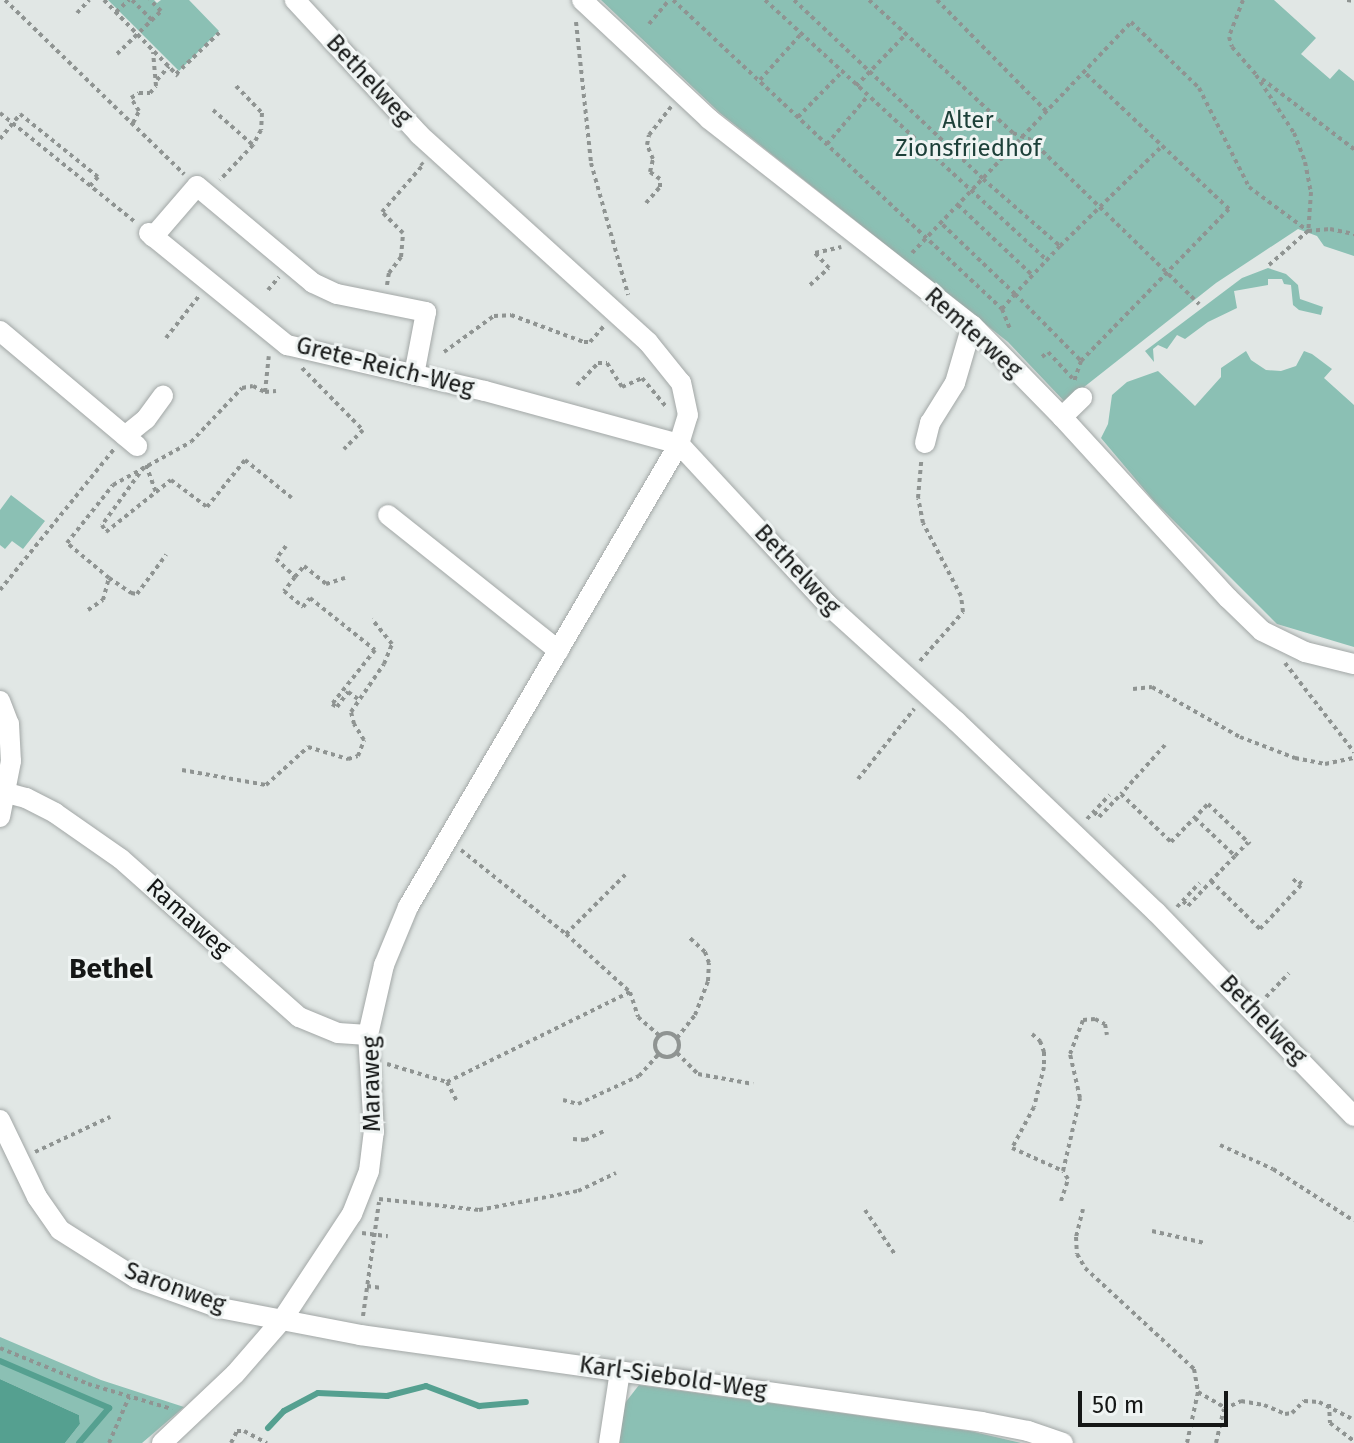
<!DOCTYPE html>
<style>
body{margin:0}
#map{position:relative;width:1354px;height:1443px;overflow:hidden;background:#e1e7e5;font-family:"Fira Sans",sans-serif}
div>[style]{position:absolute}
.green>*{inset:0;background:#8bc0b4}
.water>*{inset:0;background:#55a090}
.stream>*{height:6px;margin:-3px;padding:0 3px;transform-origin:3px;border-radius:3px;background:#55a090}
.path>*{height:4px;margin-top:-2px;transform-origin:0;background:repeating-linear-gradient(90deg,#8f9492 0 4px,transparent 0 8px)}
.path>.ring{margin:-2px;padding:0;box-sizing:content-box;background:none;border:4px solid #8f9492;border-radius:50%}
.roads{filter:drop-shadow(0 0 2px #a2a7a6) drop-shadow(0 0 2px #a2a7a6)}
.minor>*{height:20px;margin:-10px;padding:0 10px;transform-origin:10px;border-radius:10px;background:#fff}
span{translate:-50% -50%;white-space:nowrap;text-align:center;line-height:1.15;-webkit-text-stroke:6px #eff4f3;paint-order:stroke}
.street-label{font-size:24px;color:#151716}
.park-label{font-size:24px;color:#1d4039}
.quarter-label{font-size:28px;color:#151716;font-weight:700}
.scale{position:absolute;left:1078px;top:1391px;width:150px;height:36px;box-sizing:border-box;border:4px solid #151716;border-top:0;padding-left:10px;font-size:24px;line-height:28px;white-space:nowrap;color:#151716;-webkit-text-stroke:6px #eff4f3;paint-order:stroke}
</style>
<div id="map">
<div class="green">
<div style="clip-path:polygon(108px 0,154px 0,157px 3px,161px 0,189px 0,219px 31px,179px 71px)"></div>
<div style="clip-path:polygon(601px 0,1274px 0,1316px 38px,1301px 54px,1330px 79px,1339px 69px,1354px 81px,1354px 256px,1324px 246px,1317px 236px,1298px 229px,1216px 283px,1065px 402px,1008px 342px,720px 113px)"></div>
<div style="clip-path:polygon(1268px 268px,1286px 274px,1298px 285px,1300px 299px,1323px 307px,1321px 315px,1299px 310px,1293px 305px,1291px 285px,1284px 284px,1282px 279px,1268px 279px,1268px 285px,1234px 291px,1237px 308px,1208px 322px,1185px 339px,1177px 335px,1167px 349px,1158px 345px,1153px 349px,1154px 362px,1145px 351px,1242px 278px)"></div>
<div style="clip-path:polygon(1246px 351px,1251px 360px,1266px 370px,1281px 371px,1296px 366px,1304px 351px,1312px 354px,1332px 369px,1324px 378px,1354px 405px,1354px 647px,1277px 624px,1154px 501px,1101px 438px,1108px 424px,1112px 395px,1127px 382px,1158px 371px,1195px 406px,1221px 377px,1221px 368px)"></div>
<div style="clip-path:polygon(11px 495px,45px 521px,23px 549px,12px 541px,5px 549px,0 545px,0 510px)"></div>
<div style="clip-path:polygon(0 1337px,101px 1380px,184px 1407px,142px 1443px,65px 1443px,80px 1424px,79px 1415px,0 1379px)"></div>
<div style="clip-path:polygon(639px 1385px,970px 1431px,1021px 1443px,619px 1443px,625px 1403px)"></div>
</div>
<div class="water">
<div style="clip-path:polygon(0 1379px,79px 1415px,80px 1424px,65px 1443px,0 1443px)"></div>
</div>
<div class="stream">
<div style="left:0;top:1361px;width:119px;rotate:23.3deg"></div>
<div style="left:109px;top:1408px;width:46px;rotate:130.6deg"></div>
<div style="left:268px;top:1428px;width:23px;rotate:-47deg"></div>
<div style="left:284px;top:1411px;width:38px;rotate:-28deg"></div>
<div style="left:318px;top:1393px;width:69px;rotate:2.5deg"></div>
<div style="left:387px;top:1396px;width:40px;rotate:-14.4deg"></div>
<div style="left:426px;top:1386px;width:57px;rotate:20.7deg"></div>
<div style="left:479px;top:1406px;width:47px;rotate:-4.9deg"></div>
</div>
<div class="path">
<div style="left:5px;top:0;width:250px;rotate:44.2deg"></div>
<div style="left:104px;top:0;width:106px;rotate:45.8deg"></div>
<div style="left:132px;top:0;width:28px;rotate:45deg"></div>
<div style="left:673px;top:0;width:451px;rotate:43.2deg"></div>
<div style="left:1002px;top:309px;width:20px;rotate:-49deg"></div>
<div style="left:1015px;top:294px;width:94px;rotate:45.4deg"></div>
<div style="left:1081px;top:361px;width:21px;rotate:109deg"></div>
<div style="left:765px;top:0;width:384px;rotate:42.7deg"></div>
<div style="left:794px;top:0;width:260px;rotate:43.4deg"></div>
<div style="left:983px;top:179px;width:102px;rotate:41deg"></div>
<div style="left:1060px;top:246px;width:66px;rotate:133.2deg"></div>
<div style="left:1015px;top:294px;width:103px;rotate:-136.2deg"></div>
<div style="left:869px;top:0;width:196px;rotate:42.7deg"></div>
<div style="left:1013px;top:133px;width:19px;rotate:21deg"></div>
<div style="left:1031px;top:140px;width:235px;rotate:44.3deg"></div>
<div style="left:937px;top:0;width:157px;rotate:45.5deg"></div>
<div style="left:1243px;top:0;width:40px;rotate:111deg"></div>
<div style="left:1229px;top:37px;width:10px;rotate:73deg"></div>
<div style="left:1232px;top:47px;width:37px;rotate:49deg"></div>
<div style="left:1256px;top:75px;width:69px;rotate:56.8deg"></div>
<div style="left:1294px;top:133px;width:31px;rotate:69deg"></div>
<div style="left:1305px;top:162px;width:31px;rotate:79deg"></div>
<div style="left:1311px;top:192px;width:39px;rotate:94deg"></div>
<div style="left:1347px;top:0;width:7px;rotate:8deg"></div>
<div style="left:116px;top:12px;width:18px;rotate:-43deg"></div>
<div style="left:77px;top:13px;width:18px;rotate:-47deg"></div>
<div style="left:576px;top:22px;width:142px;rotate:83.9deg"></div>
<div style="left:591px;top:163px;width:137px;rotate:74.3deg"></div>
<div style="left:649px;top:24px;width:31px;rotate:-50deg"></div>
<div style="left:117px;top:54px;width:62px;rotate:-44.3deg"></div>
<div style="left:161px;top:11px;width:16px;rotate:-135deg"></div>
<div style="left:176px;top:74px;width:61px;rotate:-43.7deg"></div>
<div style="left:1262px;top:79px;width:116px;rotate:37.3deg"></div>
<div style="left:157px;top:80px;width:18px;rotate:-49deg"></div>
<div style="left:760px;top:80px;width:62px;rotate:-48.3deg"></div>
<div style="left:236px;top:86px;width:37px;rotate:46deg"></div>
<div style="left:262px;top:113px;width:17px;rotate:93deg"></div>
<div style="left:261px;top:130px;width:17px;rotate:118deg"></div>
<div style="left:856px;top:86px;width:71px;rotate:-46.1deg"></div>
<div style="left:213px;top:110px;width:53px;rotate:41.2deg"></div>
<div style="left:253px;top:145px;width:48px;rotate:133.3deg"></div>
<div style="left:0;top:113px;width:172px;rotate:38.9deg"></div>
<div style="left:798px;top:117px;width:62px;rotate:-45.7deg"></div>
<div style="left:133px;top:123px;width:13px;rotate:-63deg"></div>
<div style="left:139px;top:111px;width:15px;rotate:-122deg"></div>
<div style="left:131px;top:98px;width:9px;rotate:-32deg"></div>
<div style="left:139px;top:93px;width:11px"></div>
<div style="left:150px;top:93px;width:9px;rotate:-49deg"></div>
<div style="left:156px;top:86px;width:34px;rotate:-95deg"></div>
<div style="left:0;top:139px;width:32px;rotate:-51deg"></div>
<div style="left:20px;top:114px;width:100px;rotate:38.9deg"></div>
<div style="left:98px;top:177px;width:12px;rotate:132deg"></div>
<div style="left:827px;top:144px;width:62px;rotate:-49.6deg"></div>
<div style="left:646px;top:203px;width:21px;rotate:-49deg"></div>
<div style="left:660px;top:187px;width:8px;rotate:-90deg"></div>
<div style="left:660px;top:179px;width:12px;rotate:-145deg"></div>
<div style="left:650px;top:172px;width:13px;rotate:-77deg"></div>
<div style="left:653px;top:159px;width:15px;rotate:-113deg"></div>
<div style="left:647px;top:145px;width:10px;rotate:-79deg"></div>
<div style="left:649px;top:135px;width:36px;rotate:-52deg"></div>
<div style="left:958px;top:205px;width:103px;rotate:43.4deg"></div>
<div style="left:1060px;top:246px;width:143px;rotate:-44.4deg"></div>
<div style="left:912px;top:253px;width:318px;rotate:-46.5deg"></div>
<div style="left:1131px;top:22px;width:95px;rotate:44.1deg"></div>
<div style="left:1199px;top:88px;width:111px;rotate:63.2deg"></div>
<div style="left:1249px;top:187px;width:74px;rotate:36.7deg"></div>
<div style="left:1269px;top:265px;width:52px;rotate:-41.1deg"></div>
<div style="left:1308px;top:231px;width:22px;rotate:-5deg"></div>
<div style="left:1330px;top:229px;width:25px;rotate:12deg"></div>
<div style="left:387px;top:285px;width:12px;rotate:-81deg"></div>
<div style="left:389px;top:273px;width:20px;rotate:-53deg"></div>
<div style="left:401px;top:257px;width:24px;rotate:-85deg"></div>
<div style="left:403px;top:233px;width:30px;rotate:-135deg"></div>
<div style="left:382px;top:212px;width:62px;rotate:-48.9deg"></div>
<div style="left:423px;top:165px;width:3px;rotate:-135deg"></div>
<div style="left:810px;top:285px;width:25px;rotate:-42deg"></div>
<div style="left:829px;top:268px;width:21px;rotate:-133deg"></div>
<div style="left:815px;top:253px;width:27px;rotate:-13deg"></div>
<div style="left:268px;top:290px;width:17px;rotate:-50deg"></div>
<div style="left:1002px;top:309px;width:22px;rotate:68deg"></div>
<div style="left:166px;top:338px;width:53px;rotate:-51.8deg"></div>
<div style="left:444px;top:352px;width:62px;rotate:-35.8deg"></div>
<div style="left:494px;top:316px;width:17px;rotate:-3deg"></div>
<div style="left:511px;top:315px;width:78px;rotate:20.3deg"></div>
<div style="left:584px;top:342px;width:6px"></div>
<div style="left:590px;top:342px;width:23px;rotate:-49deg"></div>
<div style="left:1042px;top:357px;width:8px;rotate:-40deg"></div>
<div style="left:1048px;top:352px;width:38px;rotate:47deg"></div>
<div style="left:1081px;top:361px;width:212px;rotate:-45.8deg"></div>
<div style="left:1229px;top:209px;width:198px;rotate:-136.6deg"></div>
<div style="left:302px;top:368px;width:87px;rotate:45.5deg"></div>
<div style="left:363px;top:430px;width:27px;rotate:135deg"></div>
<div style="left:577px;top:385px;width:30px;rotate:-46deg"></div>
<div style="left:598px;top:363px;width:9px"></div>
<div style="left:607px;top:363px;width:28px;rotate:58deg"></div>
<div style="left:622px;top:387px;width:22px;rotate:-24deg"></div>
<div style="left:642px;top:378px;width:39px;rotate:50deg"></div>
<div style="left:265px;top:392px;width:11px;rotate:-5deg"></div>
<div style="left:146px;top:465px;width:29px;rotate:70deg"></div>
<div style="left:144px;top:467px;width:72px;rotate:125.9deg"></div>
<div style="left:102px;top:525px;width:8px;rotate:60deg"></div>
<div style="left:106px;top:532px;width:83px;rotate:-38.7deg"></div>
<div style="left:171px;top:480px;width:45px;rotate:36.9deg"></div>
<div style="left:207px;top:507px;width:60px;rotate:-51deg"></div>
<div style="left:245px;top:460px;width:60px;rotate:39deg"></div>
<div style="left:286px;top:546px;width:16px;rotate:128deg"></div>
<div style="left:276px;top:559px;width:26px;rotate:43deg"></div>
<div style="left:295px;top:577px;width:18px;rotate:128deg"></div>
<div style="left:284px;top:591px;width:25px;rotate:40deg"></div>
<div style="left:303px;top:607px;width:11px;rotate:-52deg"></div>
<div style="left:310px;top:598px;width:83px;rotate:38.7deg"></div>
<div style="left:375px;top:650px;width:69px;rotate:128.5deg"></div>
<div style="left:332px;top:704px;width:6px;rotate:31deg"></div>
<div style="left:295px;top:577px;width:14px;rotate:-51deg"></div>
<div style="left:304px;top:566px;width:28px;rotate:39deg"></div>
<div style="left:326px;top:584px;width:20px;rotate:-18deg"></div>
<div style="left:109px;top:578px;width:55px;rotate:-140.2deg"></div>
<div style="left:67px;top:543px;width:74px;rotate:-51.6deg"></div>
<div style="left:113px;top:485px;width:89px;rotate:-28.9deg"></div>
<div style="left:191px;top:442px;width:74px;rotate:-46.6deg"></div>
<div style="left:242px;top:388px;width:11px;rotate:-10deg"></div>
<div style="left:253px;top:386px;width:13px;rotate:27deg"></div>
<div style="left:265px;top:392px;width:36px;rotate:-84deg"></div>
<div style="left:0;top:590px;width:181px;rotate:-51deg"></div>
<div style="left:88px;top:610px;width:18px;rotate:-34deg"></div>
<div style="left:103px;top:600px;width:23px;rotate:-75deg"></div>
<div style="left:109px;top:578px;width:27px;rotate:34deg"></div>
<div style="left:131px;top:593px;width:6px;rotate:9deg"></div>
<div style="left:137px;top:594px;width:49px;rotate:-53.4deg"></div>
<div style="left:920px;top:661px;width:65px;rotate:-48.7deg"></div>
<div style="left:963px;top:612px;width:16px;rotate:-97deg"></div>
<div style="left:961px;top:596px;width:82px;rotate:-117.5deg"></div>
<div style="left:923px;top:523px;width:25px;rotate:-101deg"></div>
<div style="left:918px;top:498px;width:37px;rotate:-85deg"></div>
<div style="left:1285px;top:663px;width:113px;rotate:52.2deg"></div>
<div style="left:1133px;top:689px;width:19px;rotate:-6deg"></div>
<div style="left:1152px;top:687px;width:101px;rotate:29.6deg"></div>
<div style="left:1240px;top:737px;width:59px;rotate:20.9deg"></div>
<div style="left:1295px;top:758px;width:31px;rotate:11deg"></div>
<div style="left:1325px;top:764px;width:30px;rotate:-12deg"></div>
<div style="left:337px;top:707px;width:19px;rotate:-54deg"></div>
<div style="left:348px;top:692px;width:12px;rotate:35deg"></div>
<div style="left:1165px;top:745px;width:66px;rotate:131.9deg"></div>
<div style="left:1121px;top:794px;width:69px;rotate:43.8deg"></div>
<div style="left:1171px;top:842px;width:53px;rotate:-45.8deg"></div>
<div style="left:1208px;top:804px;width:58px;rotate:43.6deg"></div>
<div style="left:182px;top:770px;width:85px;rotate:10.1deg"></div>
<div style="left:266px;top:785px;width:57px;rotate:-42.1deg"></div>
<div style="left:308px;top:747px;width:42px;rotate:16.7deg"></div>
<div style="left:348px;top:759px;width:10px;rotate:-17deg"></div>
<div style="left:358px;top:756px;width:17px;rotate:-69deg"></div>
<div style="left:364px;top:740px;width:19px;rotate:-122deg"></div>
<div style="left:354px;top:724px;width:12px;rotate:-104deg"></div>
<div style="left:351px;top:712px;width:58px;rotate:-55.5deg"></div>
<div style="left:384px;top:664px;width:22px;rotate:-68deg"></div>
<div style="left:392px;top:644px;width:32px;rotate:-129deg"></div>
<div style="left:858px;top:779px;width:90px;rotate:-51.3deg"></div>
<div style="left:1094px;top:812px;width:7px;rotate:45deg"></div>
<div style="left:1099px;top:817px;width:30px;rotate:-46deg"></div>
<div style="left:1195px;top:818px;width:55px;rotate:43.5deg"></div>
<div style="left:1235px;top:856px;width:35px;rotate:134deg"></div>
<div style="left:1211px;top:881px;width:69px;rotate:44.4deg"></div>
<div style="left:1260px;top:929px;width:62px;rotate:-47deg"></div>
<div style="left:1302px;top:884px;width:8px;rotate:-140deg"></div>
<div style="left:1296px;top:879px;width:4px;rotate:135deg"></div>
<div style="left:1087px;top:819px;width:33px;rotate:-47deg"></div>
<div style="left:461px;top:850px;width:134px;rotate:38.7deg"></div>
<div style="left:566px;top:934px;width:86px;rotate:42.2deg"></div>
<div style="left:630px;top:992px;width:26px;rotate:72deg"></div>
<div style="left:638px;top:1017px;width:29px;rotate:41deg"></div>
<div style="left:1235px;top:856px;width:19px;rotate:-47deg"></div>
<div style="left:1183px;top:901px;width:7px;rotate:45deg"></div>
<div style="left:1188px;top:906px;width:34px;rotate:-47deg"></div>
<div style="left:1177px;top:907px;width:33px;rotate:-47deg"></div>
<div style="left:566px;top:934px;width:85px;rotate:-45deg"></div>
<div style="left:1266px;top:997px;width:33px;rotate:-46deg"></div>
<div class="ring" style="left:655px;top:1033px;width:20px;height:20px"></div>
<div style="left:1032px;top:1034px;width:11px;rotate:41deg"></div>
<div style="left:1040px;top:1041px;width:12px;rotate:70deg"></div>
<div style="left:1044px;top:1052px;width:15px;rotate:90deg"></div>
<div style="left:1044px;top:1067px;width:41px;rotate:104deg"></div>
<div style="left:1034px;top:1107px;width:47px;rotate:118.2deg"></div>
<div style="left:1012px;top:1148px;width:56px;rotate:24.3deg"></div>
<div style="left:1063px;top:1171px;width:75px;rotate:-76.9deg"></div>
<div style="left:1080px;top:1098px;width:45px;rotate:-102.8deg"></div>
<div style="left:1070px;top:1054px;width:36px;rotate:-69deg"></div>
<div style="left:1083px;top:1020px;width:12px;rotate:-5deg"></div>
<div style="left:1095px;top:1019px;width:11px;rotate:27deg"></div>
<div style="left:1105px;top:1024px;width:11px;rotate:80deg"></div>
<div style="left:677px;top:1038px;width:29px;rotate:-52deg"></div>
<div style="left:695px;top:1015px;width:36px;rotate:-69deg"></div>
<div style="left:708px;top:981px;width:18px;rotate:-87deg"></div>
<div style="left:709px;top:963px;width:12px;rotate:-110deg"></div>
<div style="left:705px;top:952px;width:21px;rotate:-137deg"></div>
<div style="left:677px;top:1053px;width:30px;rotate:45deg"></div>
<div style="left:698px;top:1074px;width:56px;rotate:10.3deg"></div>
<div style="left:387px;top:1064px;width:63px;rotate:16.7deg"></div>
<div style="left:447px;top:1082px;width:22px;rotate:63deg"></div>
<div style="left:447px;top:1082px;width:204px;rotate:-26.2deg"></div>
<div style="left:563px;top:1100px;width:16px;rotate:15deg"></div>
<div style="left:578px;top:1104px;width:67px;rotate:-24.7deg"></div>
<div style="left:639px;top:1076px;width:30px;rotate:-48deg"></div>
<div style="left:573px;top:1139px;width:12px;rotate:5deg"></div>
<div style="left:585px;top:1140px;width:23px;rotate:-25deg"></div>
<div style="left:1220px;top:1145px;width:58px;rotate:24.4deg"></div>
<div style="left:1273px;top:1169px;width:96px;rotate:32.7deg"></div>
<div style="left:35px;top:1152px;width:83px;rotate:-25deg"></div>
<div style="left:379px;top:1199px;width:101px;rotate:6.3deg"></div>
<div style="left:479px;top:1210px;width:101px;rotate:-10.9deg"></div>
<div style="left:578px;top:1191px;width:42px;rotate:-25.3deg"></div>
<div style="left:1061px;top:1201px;width:23px;rotate:-72deg"></div>
<div style="left:1068px;top:1179px;width:9px;rotate:-122deg"></div>
<div style="left:1083px;top:1209px;width:29px;rotate:104deg"></div>
<div style="left:1076px;top:1237px;width:17px;rotate:87deg"></div>
<div style="left:1077px;top:1254px;width:16px;rotate:60deg"></div>
<div style="left:1085px;top:1268px;width:149px;rotate:42.8deg"></div>
<div style="left:1194px;top:1369px;width:23px;rotate:80deg"></div>
<div style="left:1198px;top:1392px;width:52px;rotate:102.2deg"></div>
<div style="left:865px;top:1210px;width:55px;rotate:56deg"></div>
<div style="left:1152px;top:1231px;width:54px;rotate:12.8deg"></div>
<div style="left:362px;top:1233px;width:26px;rotate:7deg"></div>
<div style="left:367px;top:1286px;width:15px;rotate:8deg"></div>
<div style="left:363px;top:1316px;width:115px;rotate:-82deg"></div>
<div style="left:0;top:1348px;width:95px;rotate:22.2deg"></div>
<div style="left:88px;top:1384px;width:88px;rotate:16.6deg"></div>
<div style="left:1198px;top:1392px;width:32px;rotate:30deg"></div>
<div style="left:1329px;top:1404px;width:19px;rotate:87deg"></div>
<div style="left:1330px;top:1423px;width:30px;rotate:37deg"></div>
<div style="left:109px;top:1443px;width:50px;rotate:-66.5deg"></div>
<div style="left:231px;top:1443px;width:13px;rotate:-63deg"></div>
<div style="left:237px;top:1431px;width:7px"></div>
<div style="left:244px;top:1431px;width:26px;rotate:28deg"></div>
<div style="left:1216px;top:1443px;width:35px;rotate:-77deg"></div>
<div style="left:1224px;top:1409px;width:19px;rotate:-25deg"></div>
<div style="left:1241px;top:1401px;width:23px;rotate:10deg"></div>
<div style="left:1264px;top:1405px;width:23px;rotate:23deg"></div>
<div style="left:1285px;top:1414px;width:7px;rotate:-8deg"></div>
<div style="left:1292px;top:1413px;width:17px;rotate:-45deg"></div>
<div style="left:1304px;top:1401px;width:15px;rotate:4deg"></div>
<div style="left:1319px;top:1402px;width:36px;rotate:27deg"></div>
</div>
<div class="roads">
<div class="minor">
<div style="left:582px;top:0;width:174px;rotate:43.1deg"></div>
<div style="left:709px;top:119px;width:334px;rotate:38.1deg"></div>
<div style="left:972px;top:325px;width:129px;rotate:45.6deg"></div>
<div style="left:1062px;top:417px;width:246px;rotate:47.5deg"></div>
<div style="left:1228px;top:598px;width:47px;rotate:44.1deg"></div>
<div style="left:1262px;top:631px;width:48px;rotate:26deg"></div>
<div style="left:1305px;top:652px;width:50px;rotate:13.8deg"></div>
<div style="left:149px;top:233px;width:178px;rotate:39.1deg"></div>
<div style="left:287px;top:345px;width:203px;rotate:13.1deg"></div>
<div style="left:485px;top:391px;width:201px;rotate:15.3deg"></div>
<div style="left:679px;top:444px;width:218px;rotate:47.2deg"></div>
<div style="left:827px;top:604px;width:174px;rotate:42.2deg"></div>
<div style="left:956px;top:721px;width:277px;rotate:43.7deg"></div>
<div style="left:1156px;top:912px;width:284px;rotate:45.9deg"></div>
<div style="left:153px;top:237px;width:67px;rotate:-49.2deg"></div>
<div style="left:197px;top:186px;width:151px;rotate:39.9deg"></div>
<div style="left:313px;top:283px;width:26px;rotate:25deg"></div>
<div style="left:337px;top:294px;width:91px;rotate:11.4deg"></div>
<div style="left:426px;top:312px;width:64px;rotate:100.8deg"></div>
<div style="left:0;top:331px;width:179px;rotate:40deg"></div>
<div style="left:1062px;top:417px;width:28px;rotate:-44deg"></div>
<div style="left:125px;top:436px;width:27px;rotate:-39deg"></div>
<div style="left:146px;top:419px;width:29px;rotate:-54deg"></div>
<div style="left:925px;top:443px;width:21px;rotate:-76deg"></div>
<div style="left:930px;top:423px;width:47px;rotate:-58deg"></div>
<div style="left:955px;top:383px;width:60px;rotate:-73.7deg"></div>
<div style="left:388px;top:515px;width:218px;rotate:38.5deg"></div>
<div style="left:0;top:701px;width:25px;rotate:69deg"></div>
<div style="left:9px;top:724px;width:37px;rotate:87deg"></div>
<div style="left:11px;top:761px;width:57px;rotate:101.1deg"></div>
<div style="left:7px;top:793px;width:20px;rotate:15deg"></div>
<div style="left:26px;top:798px;width:33px;rotate:27deg"></div>
<div style="left:55px;top:813px;width:80px;rotate:34.9deg"></div>
<div style="left:121px;top:859px;width:238px;rotate:41.6deg"></div>
<div style="left:299px;top:1017px;width:42px;rotate:22.3deg"></div>
<div style="left:338px;top:1033px;width:30px;rotate:4deg"></div>
<div style="left:0;top:1120px;width:85px;rotate:64.3deg"></div>
<div style="left:37px;top:1197px;width:40px;rotate:55.1deg"></div>
<div style="left:60px;top:1230px;width:90px;rotate:32.3deg"></div>
<div style="left:136px;top:1278px;width:89px;rotate:19.7deg"></div>
<div style="left:220px;top:1308px;width:143px;rotate:10.9deg"></div>
<div style="left:360px;top:1335px;width:628px;rotate:7.96deg"></div>
<div style="left:982px;top:1422px;width:47px;rotate:11.1deg"></div>
<div style="left:1028px;top:1431px;width:37px;rotate:19deg"></div>
<div style="left:162px;top:1443px;width:100px;rotate:-43.4deg"></div>
<div style="left:235px;top:1374px;width:72px;rotate:-49deg"></div>
<div style="left:282px;top:1320px;width:127px;rotate:-56.6deg"></div>
<div style="left:352px;top:1214px;width:46px;rotate:-68.4deg"></div>
<div style="left:369px;top:1171px;width:39px;rotate:-83deg"></div>
<div style="left:374px;top:1132px;width:97px;rotate:-93.5deg"></div>
<div style="left:368px;top:1035px;width:72px;rotate:-77.1deg"></div>
<div style="left:384px;top:965px;width:63px;rotate:-67.5deg"></div>
<div style="left:408px;top:907px;width:536px;rotate:-59.66deg"></div>
<div style="left:679px;top:444px;width:30px;rotate:-73deg"></div>
<div style="left:688px;top:415px;width:33px;rotate:-102deg"></div>
<div style="left:681px;top:383px;width:53px;rotate:-128.8deg"></div>
<div style="left:648px;top:342px;width:309px;rotate:-137.8deg"></div>
<div style="left:419px;top:134px;width:183px;rotate:-132.8deg"></div>
<div style="left:609px;top:1443px;width:73px;rotate:-81.3deg"></div>
</div>
</div>
<div class="street-label">
<span style="left:369px;top:80px;rotate:47deg">Bethelweg</span>
<span style="left:973px;top:333px;rotate:42deg">Remterweg</span>
<span style="left:385px;top:367px;rotate:14deg">Grete-Reich-Weg</span>
<span style="left:797px;top:570px;rotate:47deg">Bethelweg</span>
<span style="left:188px;top:918px;rotate:42deg">Ramaweg</span>
<span style="left:1263px;top:1020px;rotate:46deg">Bethelweg</span>
<span style="left:372px;top:1084px;rotate:-91deg">Maraweg</span>
<span style="left:175px;top:1288px;rotate:20deg">Saronweg</span>
<span style="left:673px;top:1378px;rotate:8deg">Karl-Siebold-Weg</span>
</div>
<div class="park-label">
<span style="left:968px;top:135px">Alter<br>Zionsfriedhof</span>
</div>
<div class="quarter-label">
<span style="left:111px;top:969px">Bethel</span>
</div>
<div class="scale">50 m</div>
</div>
